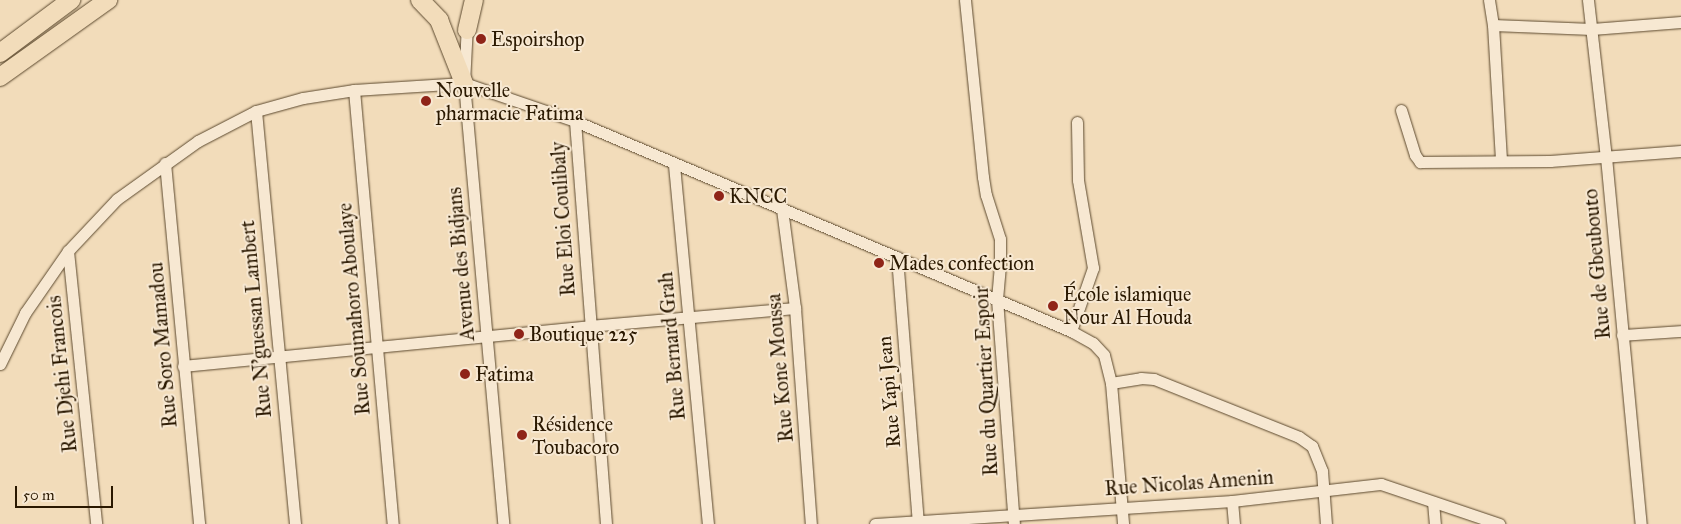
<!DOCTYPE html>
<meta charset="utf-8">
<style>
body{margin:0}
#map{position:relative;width:1681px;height:524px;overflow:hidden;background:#f2dcba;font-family:"IM FELL Great Primer",serif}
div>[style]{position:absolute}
.roads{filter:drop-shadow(0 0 1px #5c492e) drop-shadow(0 0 1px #5c492e)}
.street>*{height:11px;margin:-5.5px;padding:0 5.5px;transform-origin:5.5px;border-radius:5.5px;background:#f7e8d2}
.primary>*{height:18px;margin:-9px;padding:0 9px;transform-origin:9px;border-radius:9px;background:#f2dcba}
.dots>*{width:14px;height:14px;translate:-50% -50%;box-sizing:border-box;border:2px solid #f7e8d2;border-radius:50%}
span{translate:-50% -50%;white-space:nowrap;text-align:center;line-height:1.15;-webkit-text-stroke:4px #f7e8d2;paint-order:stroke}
.poi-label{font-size:20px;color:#2a1800}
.left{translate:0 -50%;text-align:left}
.street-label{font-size:20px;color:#2a1800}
.scale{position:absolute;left:15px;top:486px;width:98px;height:22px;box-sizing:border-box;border:2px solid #2a1800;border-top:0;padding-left:6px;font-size:15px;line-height:18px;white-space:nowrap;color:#2a1800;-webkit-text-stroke:4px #f7e8d2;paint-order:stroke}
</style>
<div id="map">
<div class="roads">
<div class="street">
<div style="left:965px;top:0;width:178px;rotate:84.2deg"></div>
<div style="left:983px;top:177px;width:18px;rotate:81deg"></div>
<div style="left:986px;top:195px;width:46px;rotate:72.3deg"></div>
<div style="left:1000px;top:239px;width:26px;rotate:90deg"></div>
<div style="left:1000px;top:265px;width:34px;rotate:95deg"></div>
<div style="left:997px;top:299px;width:226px;rotate:85.7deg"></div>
<div style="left:1489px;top:0;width:25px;rotate:81deg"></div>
<div style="left:1493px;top:25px;width:135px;rotate:86.6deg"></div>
<div style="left:1588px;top:0;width:158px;rotate:83.5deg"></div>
<div style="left:1606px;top:157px;width:369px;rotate:84.6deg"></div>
<div style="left:467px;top:24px;width:59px;rotate:92.9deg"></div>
<div style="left:464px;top:83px;width:443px;rotate:84.9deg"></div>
<div style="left:1493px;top:25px;width:99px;rotate:2.3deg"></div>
<div style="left:1592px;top:29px;width:89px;rotate:-4.5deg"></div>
<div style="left:354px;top:90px;width:436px;rotate:84.9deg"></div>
<div style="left:1401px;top:110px;width:47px;rotate:72.7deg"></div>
<div style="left:1415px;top:155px;width:9px;rotate:54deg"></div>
<div style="left:1420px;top:162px;width:130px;rotate:-0.4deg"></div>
<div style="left:1550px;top:161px;width:131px;rotate:-4.4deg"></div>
<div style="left:256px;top:111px;width:415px;rotate:84.6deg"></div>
<div style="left:575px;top:121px;width:404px;rotate:85.6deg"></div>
<div style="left:165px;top:163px;width:363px;rotate:84.6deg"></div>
<div style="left:674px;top:165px;width:361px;rotate:84.6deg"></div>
<div style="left:782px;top:209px;width:100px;rotate:82.5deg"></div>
<div style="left:795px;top:308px;width:217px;rotate:85.8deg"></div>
<div style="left:68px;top:251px;width:274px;rotate:84.1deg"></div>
<div style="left:897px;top:257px;width:268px;rotate:85.5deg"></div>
<div style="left:1071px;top:331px;width:67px;rotate:-70.8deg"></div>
<div style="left:1093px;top:268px;width:89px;rotate:-99.7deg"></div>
<div style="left:1078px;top:180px;width:58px;rotate:-91deg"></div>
<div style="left:1622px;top:335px;width:59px;rotate:-3.9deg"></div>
<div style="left:0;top:364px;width:57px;rotate:-63.9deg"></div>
<div style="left:25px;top:313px;width:75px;rotate:-55.3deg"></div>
<div style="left:68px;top:251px;width:71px;rotate:-46.7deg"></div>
<div style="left:117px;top:199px;width:100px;rotate:-35.6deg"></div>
<div style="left:198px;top:141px;width:65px;rotate:-27.3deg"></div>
<div style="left:256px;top:111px;width:49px;rotate:-15.5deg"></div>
<div style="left:303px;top:98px;width:52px;rotate:-8.9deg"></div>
<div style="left:354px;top:90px;width:110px;rotate:-3.6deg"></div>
<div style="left:464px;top:83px;width:117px;rotate:18.9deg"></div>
<div style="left:575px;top:121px;width:539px;rotate:22.95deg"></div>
<div style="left:1071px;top:331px;width:25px;rotate:29deg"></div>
<div style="left:1093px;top:343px;width:16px;rotate:47deg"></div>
<div style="left:1104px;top:355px;width:29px;rotate:76deg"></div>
<div style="left:1111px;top:383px;width:142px;rotate:85.1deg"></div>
<div style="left:183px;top:366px;width:408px;rotate:-5.6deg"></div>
<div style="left:589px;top:326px;width:207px;rotate:-5deg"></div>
<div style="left:1111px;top:383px;width:30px;rotate:-9deg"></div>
<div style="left:1141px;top:378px;width:13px;rotate:4deg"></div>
<div style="left:1154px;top:379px;width:156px;rotate:21.8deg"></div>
<div style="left:1299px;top:437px;width:16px;rotate:35deg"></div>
<div style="left:1312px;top:446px;width:27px;rotate:68deg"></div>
<div style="left:1322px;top:471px;width:53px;rotate:85.7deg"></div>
<div style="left:1232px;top:501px;width:23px;rotate:85deg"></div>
<div style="left:1433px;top:502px;width:22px;rotate:85deg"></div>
<div style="left:875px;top:524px;width:358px;rotate:-3.7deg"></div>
<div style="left:1232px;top:501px;width:150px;rotate:-6.5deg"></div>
<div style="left:1381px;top:484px;width:125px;rotate:18.7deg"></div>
</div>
<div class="primary">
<div style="left:420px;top:0;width:28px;rotate:46deg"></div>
<div style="left:439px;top:20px;width:68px;rotate:68.4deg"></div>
<div style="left:467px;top:30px;width:31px;rotate:-77deg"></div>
<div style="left:0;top:53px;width:89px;rotate:-36.7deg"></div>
<div style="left:0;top:77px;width:133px;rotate:-35.5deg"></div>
</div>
</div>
<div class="dots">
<div style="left:481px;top:39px;background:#8f2418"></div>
<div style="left:426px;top:101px;background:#8f2418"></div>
<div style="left:719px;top:196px;background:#8f2418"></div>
<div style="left:879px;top:263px;background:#8f2418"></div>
<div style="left:1053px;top:306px;background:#8f2418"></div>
<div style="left:519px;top:334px;background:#8f2418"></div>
<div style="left:465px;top:374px;background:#8f2418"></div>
<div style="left:522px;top:435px;background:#8f2418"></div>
</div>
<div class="poi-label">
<span class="left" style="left:491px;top:39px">Espoirshop</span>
<span class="left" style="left:436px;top:102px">Nouvelle<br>pharmacie Fatima</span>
<span class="left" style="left:729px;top:196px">KNCC</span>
<span class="left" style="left:889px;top:263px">Mades confection</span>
<span class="left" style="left:1063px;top:306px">École islamique<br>Nour Al Houda</span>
<span class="left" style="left:529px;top:334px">Boutique 225</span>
<span class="left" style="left:475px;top:374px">Fatima</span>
<span class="left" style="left:532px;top:436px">Résidence<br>Toubacoro</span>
</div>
<div class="street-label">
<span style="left:563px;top:219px;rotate:-94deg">Rue Eloi Coulibaly</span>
<span style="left:461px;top:264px;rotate:-95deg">Avenue des Bidjans</span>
<span style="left:1597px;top:264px;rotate:-95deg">Rue de Gbeubouto</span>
<span style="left:354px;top:309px;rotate:-95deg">Rue Soumahoro Aboulaye</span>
<span style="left:256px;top:319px;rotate:-95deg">Rue N'guessan Lambert</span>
<span style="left:163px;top:345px;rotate:-95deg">Rue Soro Mamadou</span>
<span style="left:672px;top:346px;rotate:-95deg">Rue Bernard Grah</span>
<span style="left:780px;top:368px;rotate:-95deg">Rue Kone Moussa</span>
<span style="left:62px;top:374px;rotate:-96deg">Rue Djehi Francois</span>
<span style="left:986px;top:381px;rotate:-93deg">Rue du Quartier Espoir</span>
<span style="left:889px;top:392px;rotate:-95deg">Rue Yapi Jean</span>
<span style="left:1189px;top:483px;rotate:-4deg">Rue Nicolas Amenin</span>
</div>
<div class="scale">50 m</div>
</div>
